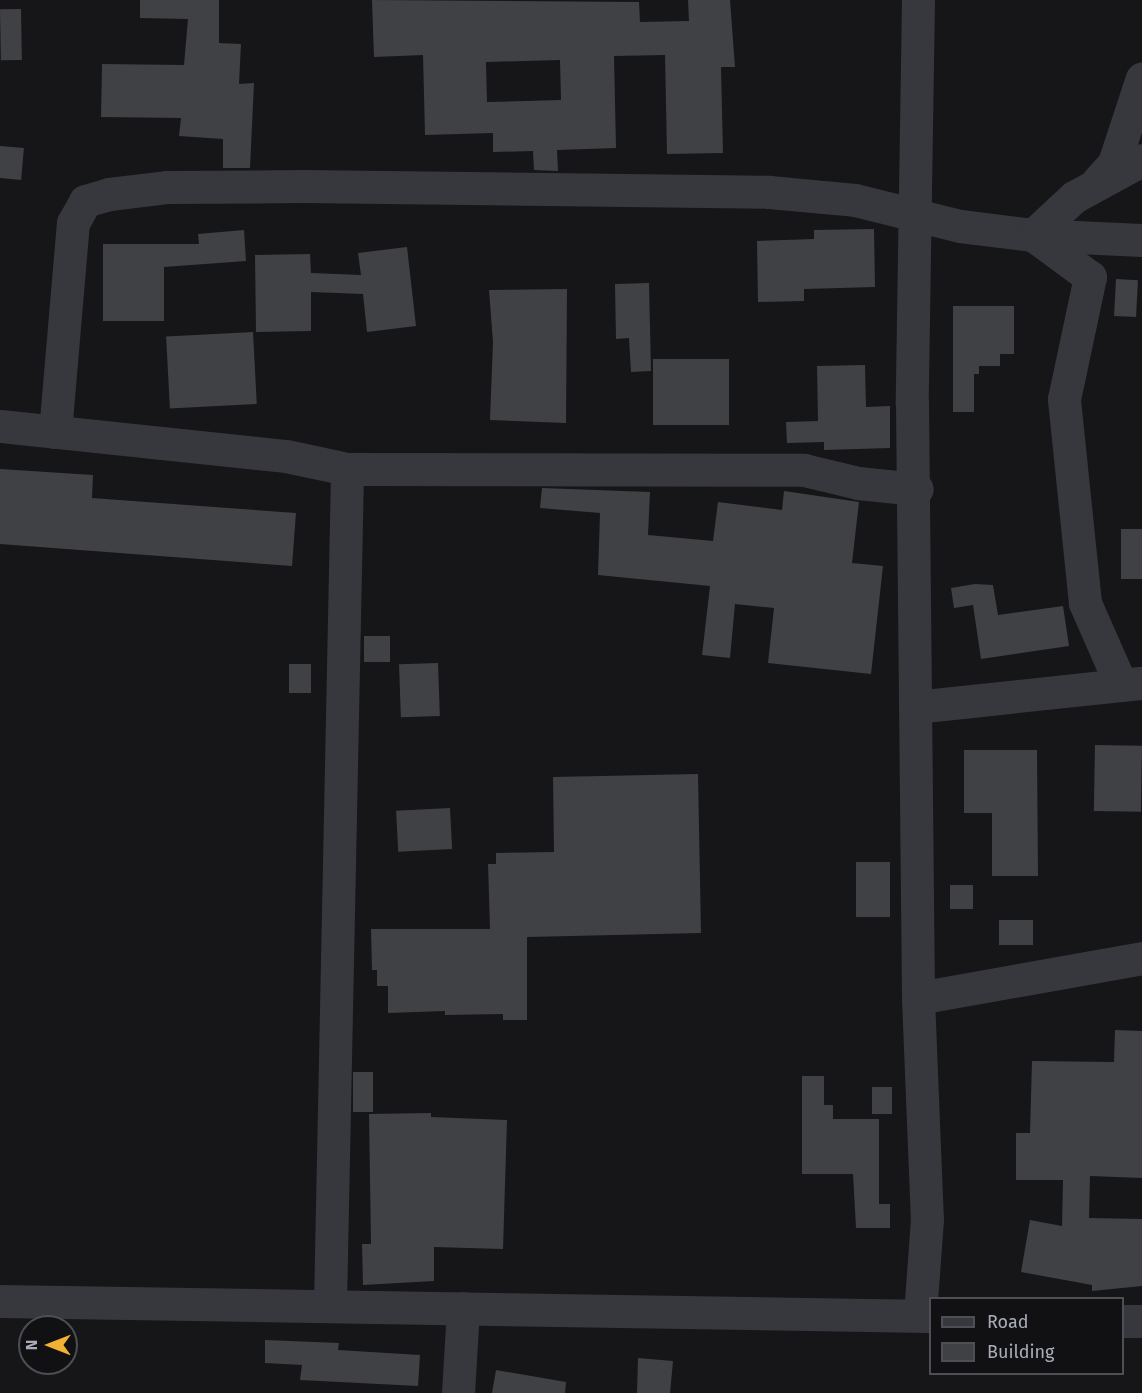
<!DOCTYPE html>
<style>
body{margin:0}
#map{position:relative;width:1142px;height:1393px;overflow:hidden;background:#161618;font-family:"Fira Sans",sans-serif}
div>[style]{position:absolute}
.building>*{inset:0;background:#404145;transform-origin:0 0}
.minor>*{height:33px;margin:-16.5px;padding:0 16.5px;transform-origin:16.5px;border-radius:16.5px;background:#37383d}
span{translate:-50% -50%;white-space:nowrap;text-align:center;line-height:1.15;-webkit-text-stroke:4.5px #111113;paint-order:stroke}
.legend{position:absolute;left:929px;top:1297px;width:195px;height:78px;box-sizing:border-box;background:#111113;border:2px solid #4d4f55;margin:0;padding:8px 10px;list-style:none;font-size:18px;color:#a8adb8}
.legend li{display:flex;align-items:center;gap:12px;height:30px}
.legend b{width:30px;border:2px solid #4d4f55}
.north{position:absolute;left:18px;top:1315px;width:60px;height:60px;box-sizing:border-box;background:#111113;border:2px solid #4d4f55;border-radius:50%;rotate:270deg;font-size:16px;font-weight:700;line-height:24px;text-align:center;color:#a8adb8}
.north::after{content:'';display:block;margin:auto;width:21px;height:27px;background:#f2b134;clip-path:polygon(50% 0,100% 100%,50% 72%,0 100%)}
</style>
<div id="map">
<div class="building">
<div style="clip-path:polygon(140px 0,219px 0,219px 43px,241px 44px,239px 84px,254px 83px,250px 168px,223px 168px,223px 139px,179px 136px,181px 118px,101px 117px,102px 64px,184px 65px,188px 19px,140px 18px)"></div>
<div style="clip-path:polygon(evenodd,372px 0,639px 2px,640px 22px,689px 21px,688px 0,730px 0,735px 67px,721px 67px,723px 153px,667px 154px,665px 55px,614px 56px,616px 148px,557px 150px,558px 171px,534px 170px,533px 151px,493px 152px,493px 133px,425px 135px,423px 55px,374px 57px,372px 0,560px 60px,561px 100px,487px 102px,486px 62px,560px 60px)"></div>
<div style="left:21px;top:9px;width:51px;height:21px;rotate:89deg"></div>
<div style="left:0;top:146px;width:24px;height:32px;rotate:5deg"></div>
<div style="clip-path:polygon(874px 229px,875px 287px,804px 289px,804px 301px,758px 302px,757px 241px,814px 239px,814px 230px)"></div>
<div style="clip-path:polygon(244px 230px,246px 261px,164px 267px,164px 321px,103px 321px,103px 244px,199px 244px,198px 234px)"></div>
<div style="clip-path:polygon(407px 247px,416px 326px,367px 332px,363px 294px,311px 292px,311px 331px,256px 332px,255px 255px,310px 254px,311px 273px,361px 275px,358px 253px)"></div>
<div style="left:1116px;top:279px;width:22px;height:37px;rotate:3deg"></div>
<div style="clip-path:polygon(649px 283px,651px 371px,631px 372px,629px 338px,616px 339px,615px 284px)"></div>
<div style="clip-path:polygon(567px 289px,566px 423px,490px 420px,493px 342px,489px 290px)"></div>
<div style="clip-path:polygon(953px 306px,1014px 306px,1014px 354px,1000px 354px,1000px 366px,979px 366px,979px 374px,974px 374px,974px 412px,953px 412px)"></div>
<div style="left:253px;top:332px;width:72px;height:87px;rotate:87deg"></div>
<div style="left:729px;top:359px;width:66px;height:76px;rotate:90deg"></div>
<div style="clip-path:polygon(865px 365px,866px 407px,890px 406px,890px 448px,824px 450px,824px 442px,787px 443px,786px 422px,818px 421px,817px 366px)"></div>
<div style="clip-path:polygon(0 469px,93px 475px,92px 498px,296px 513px,292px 566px,0 544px)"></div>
<div style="clip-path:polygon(542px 488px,650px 492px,648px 535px,713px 541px,718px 502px,782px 510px,784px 491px,859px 502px,852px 563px,883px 566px,871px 674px,768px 663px,774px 608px,735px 604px,730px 658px,702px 655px,710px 586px,598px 575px,600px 513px,540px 508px)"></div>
<div style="left:1121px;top:529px;width:21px;height:50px"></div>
<div style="clip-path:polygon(975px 584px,993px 585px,998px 615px,1063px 606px,1069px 646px,981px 659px,973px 605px,954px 608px,951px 588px)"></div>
<div style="left:364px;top:636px;width:26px;height:26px"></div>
<div style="left:438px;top:663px;width:53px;height:39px;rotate:88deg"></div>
<div style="left:289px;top:664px;width:22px;height:29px"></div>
<div style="left:1095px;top:745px;width:47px;height:66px;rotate:1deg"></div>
<div style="clip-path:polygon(964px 750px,1037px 750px,1038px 876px,992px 876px,992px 813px,964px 813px)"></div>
<div style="clip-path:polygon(698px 774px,701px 933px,527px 937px,527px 1020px,503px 1020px,503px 1014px,445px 1015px,445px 1011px,388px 1013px,388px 986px,377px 986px,377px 970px,372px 970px,371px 929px,490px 929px,488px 864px,496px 864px,496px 853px,554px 852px,553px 777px)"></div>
<div style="left:450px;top:808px;width:41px;height:54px;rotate:87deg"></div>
<div style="left:890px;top:862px;width:55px;height:34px;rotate:90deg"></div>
<div style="left:950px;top:885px;width:23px;height:24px"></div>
<div style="left:999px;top:920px;width:34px;height:25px"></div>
<div style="clip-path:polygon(1115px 1030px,1142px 1031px,1142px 1178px,1090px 1176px,1089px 1218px,1142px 1219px,1142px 1286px,1092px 1291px,1092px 1285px,1021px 1272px,1030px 1220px,1062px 1226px,1063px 1180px,1016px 1180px,1016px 1133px,1030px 1133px,1032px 1061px,1114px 1062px)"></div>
<div style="left:353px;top:1072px;width:20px;height:40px"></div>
<div style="clip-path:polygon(802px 1076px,824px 1076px,824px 1105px,833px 1105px,833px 1119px,879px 1119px,879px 1204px,890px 1204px,890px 1228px,856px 1228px,853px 1174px,802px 1174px)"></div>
<div style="left:872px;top:1087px;width:20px;height:27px"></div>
<div style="clip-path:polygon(431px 1113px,431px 1117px,507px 1120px,503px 1249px,434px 1247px,434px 1281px,363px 1285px,362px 1244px,371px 1244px,369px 1114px)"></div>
<div style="clip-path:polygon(265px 1340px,339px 1343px,338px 1350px,420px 1355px,418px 1386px,300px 1380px,302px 1365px,265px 1363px)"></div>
<div style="clip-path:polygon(638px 1358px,673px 1361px,670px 1393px,637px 1393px)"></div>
<div style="clip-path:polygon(496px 1370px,566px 1382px,565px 1393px,492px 1393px)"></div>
</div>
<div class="minor">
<div style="left:918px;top:0;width:403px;rotate:90.9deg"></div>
<div style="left:912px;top:403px;width:595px;rotate:89.42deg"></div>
<div style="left:918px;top:998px;width:221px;rotate:87.7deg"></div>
<div style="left:927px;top:1219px;width:95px;rotate:94.2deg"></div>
<div style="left:1097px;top:182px;width:25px;rotate:-48deg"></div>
<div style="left:1114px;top:163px;width:89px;rotate:-71.8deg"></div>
<div style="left:0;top:426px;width:288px;rotate:6deg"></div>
<div style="left:286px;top:456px;width:62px;rotate:12deg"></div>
<div style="left:347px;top:469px;width:457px;rotate:0.1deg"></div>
<div style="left:804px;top:470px;width:56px;rotate:13.5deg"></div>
<div style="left:858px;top:483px;width:59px;rotate:5.8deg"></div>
<div style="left:55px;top:432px;width:210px;rotate:-85.1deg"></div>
<div style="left:73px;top:223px;width:25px;rotate:-61deg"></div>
<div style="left:85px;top:201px;width:25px;rotate:-16deg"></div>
<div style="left:109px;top:194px;width:58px;rotate:-6.9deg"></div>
<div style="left:167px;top:187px;width:135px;rotate:-0.4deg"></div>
<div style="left:302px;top:186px;width:467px;rotate:0.7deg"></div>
<div style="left:769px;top:192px;width:86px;rotate:5.3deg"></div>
<div style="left:855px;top:200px;width:108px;rotate:13.9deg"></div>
<div style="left:960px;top:226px;width:74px;rotate:7deg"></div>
<div style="left:1033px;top:235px;width:109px;rotate:2.6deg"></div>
<div style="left:1121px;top:685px;width:90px;rotate:-113.7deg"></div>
<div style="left:1085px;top:603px;width:205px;rotate:-95.9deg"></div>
<div style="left:1064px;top:399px;width:125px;rotate:-78deg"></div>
<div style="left:1090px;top:277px;width:71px;rotate:-143.6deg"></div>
<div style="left:1033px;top:235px;width:56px;rotate:-42.8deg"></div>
<div style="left:1074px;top:197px;width:77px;rotate:-28.6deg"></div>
<div style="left:915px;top:707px;width:226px;rotate:-6.1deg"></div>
<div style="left:918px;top:998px;width:228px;rotate:-10.1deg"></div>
<div style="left:0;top:1301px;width:930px;rotate:0.92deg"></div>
<div style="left:330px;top:1304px;width:835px;rotate:-88.83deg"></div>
<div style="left:1122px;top:1321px;width:20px"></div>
<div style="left:458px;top:1393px;width:85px;rotate:-86.6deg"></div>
</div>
<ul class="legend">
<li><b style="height:8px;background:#37383d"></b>Road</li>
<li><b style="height:16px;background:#404145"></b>Building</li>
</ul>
<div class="north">N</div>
</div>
